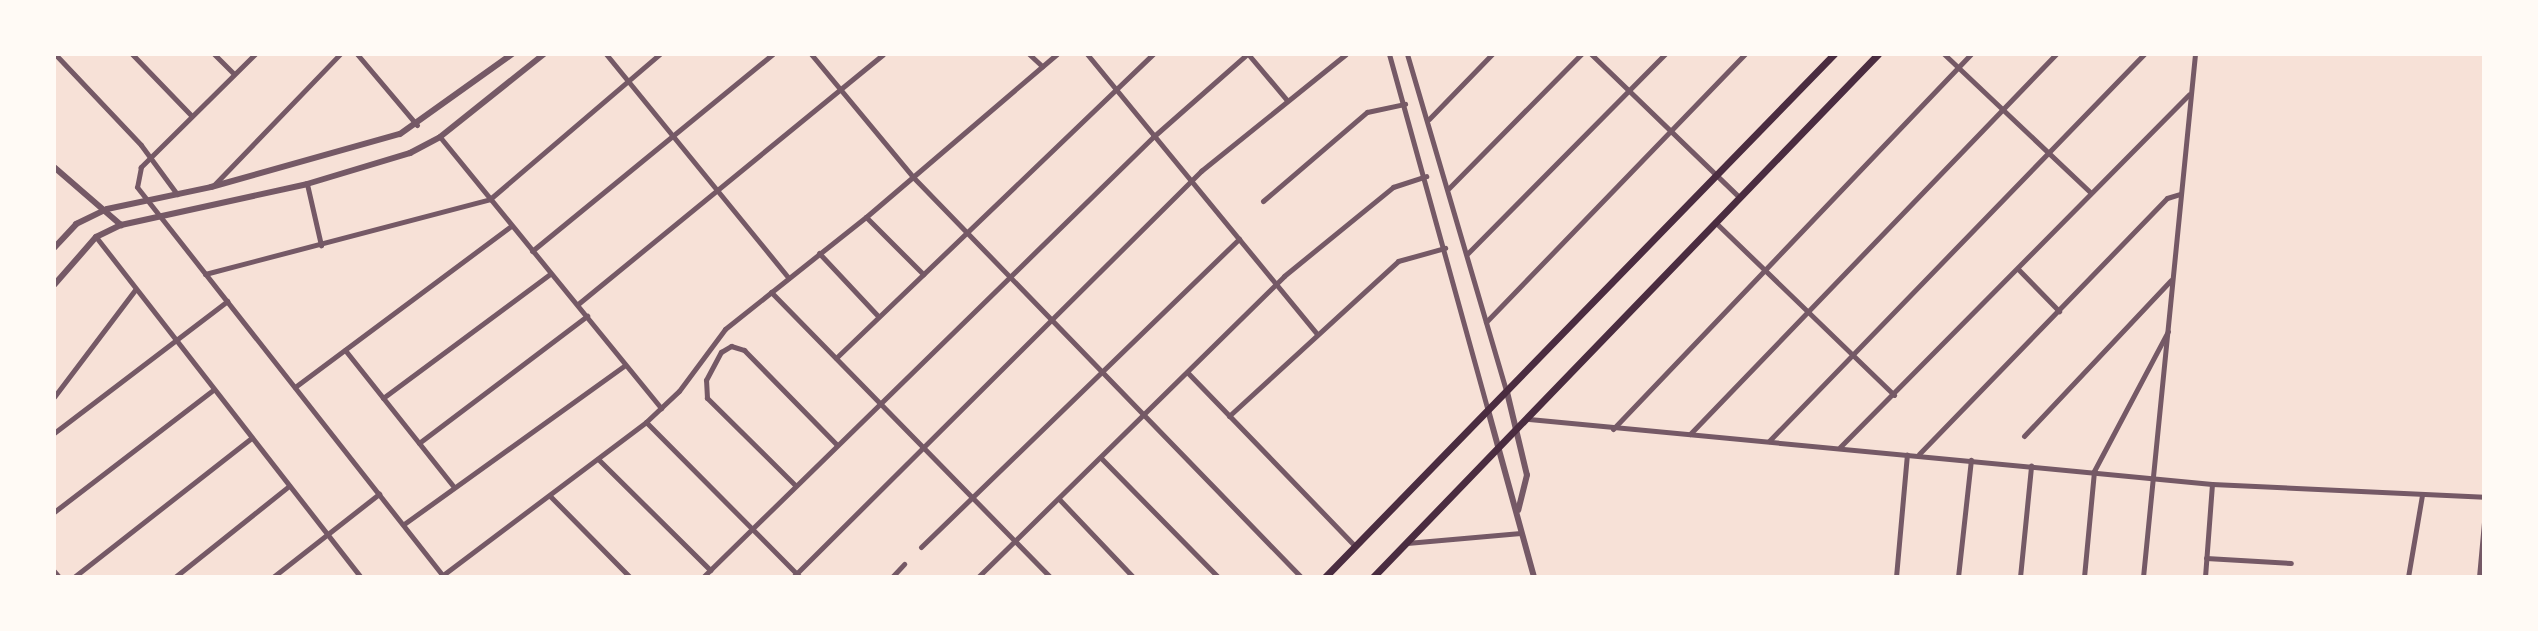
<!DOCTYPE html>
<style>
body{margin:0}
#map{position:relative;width:2538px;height:631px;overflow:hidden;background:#f7e1d7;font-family:"DM Sans",sans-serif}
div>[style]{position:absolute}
.minor>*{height:5px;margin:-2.5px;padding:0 2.5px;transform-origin:2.5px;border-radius:2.5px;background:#755966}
.tertiary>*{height:6px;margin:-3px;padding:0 3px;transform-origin:3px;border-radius:3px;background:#755966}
.secondary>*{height:7px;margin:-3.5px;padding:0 3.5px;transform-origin:3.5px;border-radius:3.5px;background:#4a2c40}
span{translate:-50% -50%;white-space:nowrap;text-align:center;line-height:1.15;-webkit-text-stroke:8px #fffaf5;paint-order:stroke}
.frame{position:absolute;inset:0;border:56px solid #fffaf5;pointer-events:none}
</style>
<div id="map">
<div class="minor">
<div style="left:55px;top:54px;width:125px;rotate:46.6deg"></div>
<div style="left:141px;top:145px;width:61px;rotate:53.7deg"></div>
<div style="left:132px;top:54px;width:85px;rotate:46deg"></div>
<div style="left:214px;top:54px;width:28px;rotate:45deg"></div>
<div style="left:255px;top:54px;width:161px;rotate:135.3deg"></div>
<div style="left:141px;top:167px;width:20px;rotate:101deg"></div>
<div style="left:137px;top:187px;width:496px;rotate:51.8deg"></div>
<div style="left:357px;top:54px;width:93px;rotate:49.8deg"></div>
<div style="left:606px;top:54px;width:289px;rotate:50.8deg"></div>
<div style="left:811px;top:54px;width:160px;rotate:50.3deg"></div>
<div style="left:913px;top:177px;width:557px;rotate:45.87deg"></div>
<div style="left:1029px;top:54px;width:18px;rotate:43deg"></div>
<div style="left:1087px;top:54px;width:361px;rotate:50.6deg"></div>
<div style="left:1248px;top:54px;width:59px;rotate:49.8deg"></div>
<div style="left:1389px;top:54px;width:370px;rotate:74.5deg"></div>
<div style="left:1407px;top:54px;width:351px;rotate:73.6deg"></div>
<div style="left:1591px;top:54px;width:206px;rotate:44deg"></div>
<div style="left:1944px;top:54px;width:202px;rotate:43.4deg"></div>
<div style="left:1429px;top:119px;width:91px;rotate:-45.9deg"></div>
<div style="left:440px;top:137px;width:350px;rotate:50.8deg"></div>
<div style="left:307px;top:184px;width:63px;rotate:77.1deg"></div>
<div style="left:213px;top:186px;width:183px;rotate:-46.1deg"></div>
<div style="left:1449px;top:188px;width:188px;rotate:-45.4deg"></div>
<div style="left:1263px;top:201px;width:137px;rotate:-40.6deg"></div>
<div style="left:1367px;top:112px;width:39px;rotate:-12deg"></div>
<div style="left:866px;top:217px;width:81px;rotate:45deg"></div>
<div style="left:1715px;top:222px;width:249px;rotate:44deg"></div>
<div style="left:96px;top:237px;width:431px;rotate:52.1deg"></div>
<div style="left:532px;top:251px;width:311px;rotate:-39.3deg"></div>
<div style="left:819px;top:253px;width:86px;rotate:46.9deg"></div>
<div style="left:1468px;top:253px;width:280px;rotate:-45.3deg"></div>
<div style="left:2018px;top:269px;width:59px;rotate:45.7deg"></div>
<div style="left:205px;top:274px;width:295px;rotate:-14.7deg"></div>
<div style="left:490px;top:199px;width:223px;rotate:-40.5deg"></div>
<div style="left:771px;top:292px;width:399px;rotate:45.6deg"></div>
<div style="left:578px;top:304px;width:394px;rotate:-39.3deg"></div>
<div style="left:1486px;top:322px;width:373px;rotate:-46deg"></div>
<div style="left:345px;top:350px;width:175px;rotate:51.5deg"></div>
<div style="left:836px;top:358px;width:439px;rotate:-43.8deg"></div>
<div style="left:1188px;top:373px;width:240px;rotate:46deg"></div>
<div style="left:295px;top:387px;width:269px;rotate:-36.7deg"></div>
<div style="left:54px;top:397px;width:134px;rotate:-52.9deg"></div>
<div style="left:383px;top:398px;width:208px;rotate:-36.6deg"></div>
<div style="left:1229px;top:416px;width:229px;rotate:-42.5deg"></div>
<div style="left:1398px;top:261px;width:49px;rotate:-15.5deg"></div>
<div style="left:1529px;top:419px;width:686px;rotate:5.44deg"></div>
<div style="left:2212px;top:484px;width:272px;rotate:2.7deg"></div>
<div style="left:646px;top:422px;width:218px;rotate:45.2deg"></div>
<div style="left:1613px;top:429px;width:518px;rotate:-46.33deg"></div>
<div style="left:54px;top:433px;width:218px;rotate:-37.3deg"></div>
<div style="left:1690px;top:434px;width:528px;rotate:-46.08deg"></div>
<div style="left:2024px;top:436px;width:214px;rotate:-46.7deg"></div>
<div style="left:1769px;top:441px;width:539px;rotate:-45.9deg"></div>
<div style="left:419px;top:443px;width:211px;rotate:-37.1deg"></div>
<div style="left:1840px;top:447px;width:496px;rotate:-45.3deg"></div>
<div style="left:1919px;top:454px;width:356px;rotate:-45.9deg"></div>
<div style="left:2167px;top:198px;width:14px;rotate:-17deg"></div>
<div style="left:1101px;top:458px;width:167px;rotate:45.5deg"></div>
<div style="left:598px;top:459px;width:158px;rotate:44.7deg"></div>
<div style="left:795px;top:485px;width:124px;rotate:-135.3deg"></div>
<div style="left:707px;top:398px;width:18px;rotate:-93deg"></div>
<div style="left:706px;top:380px;width:32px;rotate:-62deg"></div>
<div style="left:721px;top:352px;width:12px;rotate:-31deg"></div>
<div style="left:731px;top:346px;width:14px;rotate:17deg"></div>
<div style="left:744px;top:350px;width:132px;rotate:45.6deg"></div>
<div style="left:550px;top:496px;width:114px;rotate:45.4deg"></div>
<div style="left:1059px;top:499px;width:108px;rotate:46.5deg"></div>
<div style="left:54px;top:512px;width:200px;rotate:-37.5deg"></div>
<div style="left:404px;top:524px;width:272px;rotate:-35.7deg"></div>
<div style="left:1407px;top:543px;width:114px;rotate:-5deg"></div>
<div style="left:921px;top:547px;width:443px;rotate:-44.1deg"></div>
<div style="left:2206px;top:558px;width:85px;rotate:3.4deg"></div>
<div style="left:54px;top:571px;width:8px;rotate:50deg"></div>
<div style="left:443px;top:575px;width:254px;rotate:-37deg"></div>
<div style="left:646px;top:422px;width:45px;rotate:-43.2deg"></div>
<div style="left:679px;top:391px;width:77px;rotate:-53.4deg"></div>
<div style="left:725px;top:329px;width:180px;rotate:-38.5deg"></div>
<div style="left:866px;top:217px;width:251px;rotate:-40.5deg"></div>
<div style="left:74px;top:577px;width:225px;rotate:-38.1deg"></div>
<div style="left:175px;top:577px;width:146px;rotate:-38.6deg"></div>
<div style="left:273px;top:577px;width:135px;rotate:-38.1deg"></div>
<div style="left:703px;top:577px;width:629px;rotate:-44.36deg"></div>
<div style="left:1153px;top:137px;width:125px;rotate:-41.4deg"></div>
<div style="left:793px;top:577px;width:576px;rotate:-44.86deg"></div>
<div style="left:1201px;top:171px;width:186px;rotate:-38.9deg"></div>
<div style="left:892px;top:577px;width:18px;rotate:-47deg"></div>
<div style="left:978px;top:577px;width:429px;rotate:-44.5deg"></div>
<div style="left:1284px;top:276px;width:141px;rotate:-39.2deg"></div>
<div style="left:1393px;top:187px;width:35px;rotate:-18deg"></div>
<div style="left:1896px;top:577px;width:123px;rotate:-84.9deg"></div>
<div style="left:1958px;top:577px;width:118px;rotate:-83.7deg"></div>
<div style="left:2020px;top:577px;width:112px;rotate:-84.3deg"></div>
<div style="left:2084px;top:577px;width:106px;rotate:-84.6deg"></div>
<div style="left:2094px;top:471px;width:158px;rotate:-62.1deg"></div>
<div style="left:2143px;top:577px;width:526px;rotate:-84.32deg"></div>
<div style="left:2205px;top:577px;width:93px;rotate:-85.7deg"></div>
<div style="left:2408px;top:577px;width:83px;rotate:-80.3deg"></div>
<div style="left:2479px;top:577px;width:55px;rotate:-84.8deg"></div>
</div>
<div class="tertiary">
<div style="left:54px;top:167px;width:89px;rotate:40.9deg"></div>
<div style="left:54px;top:248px;width:33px;rotate:-47deg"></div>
<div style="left:76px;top:224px;width:34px;rotate:-26deg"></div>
<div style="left:107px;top:209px;width:106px;rotate:-11.9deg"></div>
<div style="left:211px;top:187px;width:196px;rotate:-15.7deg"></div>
<div style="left:400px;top:134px;width:138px;rotate:-35.5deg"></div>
<div style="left:54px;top:285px;width:64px;rotate:-48.8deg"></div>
<div style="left:96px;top:237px;width:28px;rotate:-26deg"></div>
<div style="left:121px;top:225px;width:190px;rotate:-12.4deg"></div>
<div style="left:307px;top:184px;width:108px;rotate:-16.8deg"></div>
<div style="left:410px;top:153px;width:34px;rotate:-28deg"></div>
<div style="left:440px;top:137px;width:133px;rotate:-38.6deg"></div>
<div style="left:1507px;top:392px;width:85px;rotate:76.5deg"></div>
<div style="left:1527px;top:475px;width:36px;rotate:104deg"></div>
<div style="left:1488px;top:410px;width:173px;rotate:74.6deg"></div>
</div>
<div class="secondary">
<div style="left:1325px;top:577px;width:730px;rotate:-45.78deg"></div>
<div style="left:1373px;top:577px;width:727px;rotate:-46deg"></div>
</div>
<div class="frame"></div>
</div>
